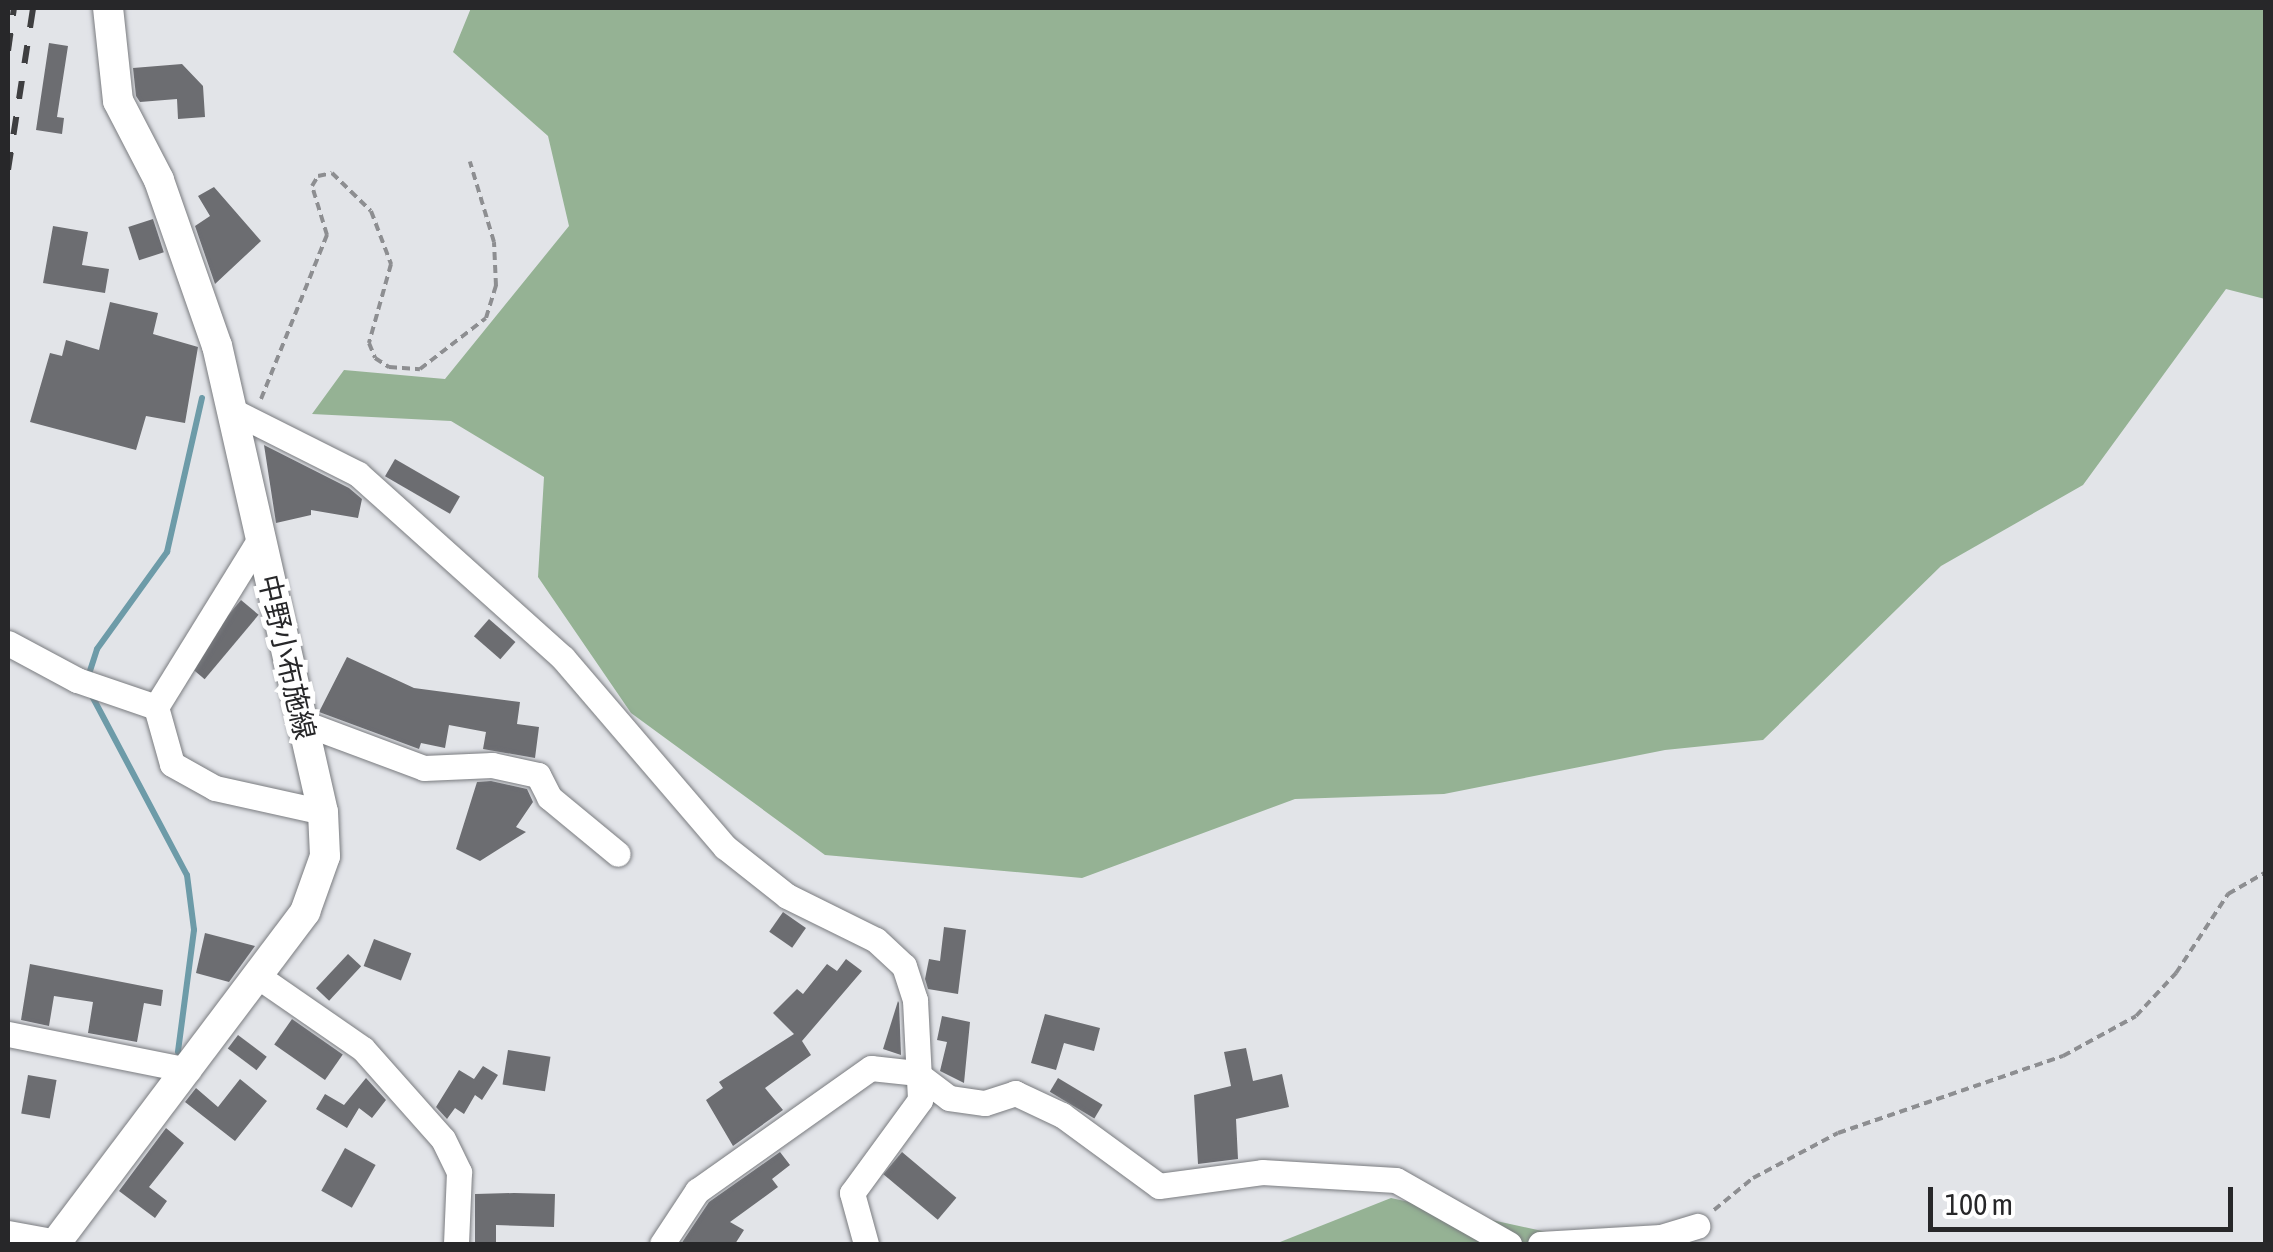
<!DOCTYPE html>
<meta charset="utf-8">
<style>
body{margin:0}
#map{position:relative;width:2273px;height:1252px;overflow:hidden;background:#e2e4e8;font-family:"Asap Condensed","Noto Sans JP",sans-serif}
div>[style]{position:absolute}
.forest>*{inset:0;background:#95b294}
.stream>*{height:6px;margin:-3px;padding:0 3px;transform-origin:3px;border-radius:3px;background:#6d9ba8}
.building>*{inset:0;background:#6c6d71;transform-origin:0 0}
.path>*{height:4px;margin-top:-2px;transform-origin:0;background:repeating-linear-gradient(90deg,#8d8e91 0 8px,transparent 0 13px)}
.roads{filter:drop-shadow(0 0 2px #7a7c80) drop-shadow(0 0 2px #7a7c80)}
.minor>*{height:25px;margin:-12.5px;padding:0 12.5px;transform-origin:12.5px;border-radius:12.5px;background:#fff}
.major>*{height:30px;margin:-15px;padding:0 15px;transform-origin:15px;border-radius:15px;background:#fff}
.rail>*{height:6px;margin-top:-3px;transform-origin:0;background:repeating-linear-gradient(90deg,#3e3e40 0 18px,transparent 0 36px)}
span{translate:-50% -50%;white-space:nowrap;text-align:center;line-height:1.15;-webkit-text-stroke:10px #fff;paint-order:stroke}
.street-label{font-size:28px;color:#272729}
.frame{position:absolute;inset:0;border:10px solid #272729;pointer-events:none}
.scale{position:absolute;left:1928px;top:1187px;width:305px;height:45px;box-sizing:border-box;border:5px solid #272729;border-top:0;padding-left:12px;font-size:30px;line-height:35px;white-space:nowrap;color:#272729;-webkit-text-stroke:8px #fff;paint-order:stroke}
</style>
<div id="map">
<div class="forest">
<div style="clip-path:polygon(471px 8px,2265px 8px,2265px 299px,2226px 289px,2083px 485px,1941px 566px,1763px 740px,1665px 750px,1444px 794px,1295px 799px,1082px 878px,825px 855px,631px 713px,538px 577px,544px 477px,451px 421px,312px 414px,344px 370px,445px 379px,569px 226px,548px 136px,453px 52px)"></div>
<div style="clip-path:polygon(1391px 1198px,1602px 1244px,1275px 1244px)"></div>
</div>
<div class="stream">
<div style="left:88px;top:677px;width:29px;rotate:-72deg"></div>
<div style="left:97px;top:649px;width:120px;rotate:-54.2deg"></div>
<div style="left:167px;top:552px;width:158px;rotate:-77.2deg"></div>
<div style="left:91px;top:694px;width:205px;rotate:62.1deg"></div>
<div style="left:187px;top:875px;width:55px;rotate:82.7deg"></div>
<div style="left:194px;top:930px;width:123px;rotate:97.5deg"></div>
</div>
<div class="building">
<div style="clip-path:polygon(49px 43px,68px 46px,57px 117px,64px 118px,62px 134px,36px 130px)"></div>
<div style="clip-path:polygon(182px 64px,203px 86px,205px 117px,178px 119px,177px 99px,140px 102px,136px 96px,133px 68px)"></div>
<div style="clip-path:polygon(214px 187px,261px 241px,215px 284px,195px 226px,210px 216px,198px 196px)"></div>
<div style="left:153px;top:219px;width:35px;height:26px;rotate:72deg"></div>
<div style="clip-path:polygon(53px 226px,88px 232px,82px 265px,109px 269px,105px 293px,43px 283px)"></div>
<div style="clip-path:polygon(110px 302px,158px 313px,153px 334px,198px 347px,185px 423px,146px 416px,136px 450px,30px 422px,50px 353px,62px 356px,66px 340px,99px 350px)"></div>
<div style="clip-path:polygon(264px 445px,349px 488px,362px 499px,358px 518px,311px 510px,311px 515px,276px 523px)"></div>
<div style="left:395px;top:459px;width:75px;height:20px;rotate:30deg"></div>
<div style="left:241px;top:600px;width:23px;height:84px;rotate:40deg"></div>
<div style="left:489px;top:619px;width:35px;height:23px;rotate:41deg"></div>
<div style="clip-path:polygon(347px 657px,414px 688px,520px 702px,517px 724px,539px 727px,535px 758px,483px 749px,486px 732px,449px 725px,445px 748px,421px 743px,419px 749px,319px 712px)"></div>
<div style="clip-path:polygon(491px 781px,527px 789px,533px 802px,516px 827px,526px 832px,480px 861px,456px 849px,477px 782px)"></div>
<div style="left:783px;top:912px;width:28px;height:24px;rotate:35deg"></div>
<div style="clip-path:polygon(944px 927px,966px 930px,958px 994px,928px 989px,925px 979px,929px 959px,940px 961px)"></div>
<div style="clip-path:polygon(205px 933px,255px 946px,229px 982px,196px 973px)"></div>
<div style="left:374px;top:939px;width:40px;height:29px;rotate:21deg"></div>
<div style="left:348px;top:954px;width:18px;height:47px;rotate:43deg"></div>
<div style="clip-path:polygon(846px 959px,862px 971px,802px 1041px,811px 1055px,765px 1088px,783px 1110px,733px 1146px,706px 1100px,723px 1088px,719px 1082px,794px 1034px,773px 1013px,797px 989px,803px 994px,827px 964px,837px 971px)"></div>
<div style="clip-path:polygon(30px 964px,163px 990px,161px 1006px,144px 1003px,137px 1042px,88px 1033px,93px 1002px,54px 996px,49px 1026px,21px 1020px)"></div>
<div style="clip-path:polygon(898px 1001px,899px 1003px,901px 1055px,883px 1049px)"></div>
<div style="clip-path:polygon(1045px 1014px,1100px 1028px,1094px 1051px,1064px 1043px,1056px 1070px,1031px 1063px)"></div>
<div style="clip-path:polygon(942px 1016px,970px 1022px,964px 1083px,940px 1071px,947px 1042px,937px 1040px)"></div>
<div style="left:292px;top:1019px;width:62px;height:31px;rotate:35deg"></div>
<div style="left:238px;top:1035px;width:36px;height:17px;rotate:37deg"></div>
<div style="clip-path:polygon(1246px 1048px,1253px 1081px,1282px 1074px,1289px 1107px,1236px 1119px,1238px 1159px,1198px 1164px,1194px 1095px,1231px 1086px,1224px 1052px)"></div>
<div style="left:508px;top:1050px;width:43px;height:35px;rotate:9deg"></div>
<div style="clip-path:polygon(483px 1066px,498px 1075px,482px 1100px,475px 1095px,464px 1114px,455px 1108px,447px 1119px,436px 1107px,459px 1070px,474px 1079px)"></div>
<div style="left:28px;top:1075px;width:29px;height:39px;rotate:10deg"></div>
<div style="clip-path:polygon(366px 1078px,386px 1100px,372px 1118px,359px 1108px,347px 1128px,316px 1109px,325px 1094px,344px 1105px)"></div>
<div style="left:1058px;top:1078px;width:52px;height:16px;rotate:31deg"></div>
<div style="clip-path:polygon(240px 1079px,267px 1101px,235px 1141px,185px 1102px,196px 1088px,218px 1107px)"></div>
<div style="clip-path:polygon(166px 1128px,184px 1143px,149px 1187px,167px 1201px,155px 1218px,119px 1191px)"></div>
<div style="left:345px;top:1148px;width:35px;height:49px;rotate:29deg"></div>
<div style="clip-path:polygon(780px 1152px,790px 1165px,772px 1179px,778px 1187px,730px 1222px,744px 1230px,735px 1244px,681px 1244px,709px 1202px)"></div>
<div style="left:902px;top:1152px;width:71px;height:29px;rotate:40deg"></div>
<div style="clip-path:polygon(514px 1193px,555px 1194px,554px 1227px,496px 1225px,496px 1244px,475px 1244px,475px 1194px)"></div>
</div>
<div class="path">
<div style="left:261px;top:399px;width:177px;rotate:-68.1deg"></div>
<div style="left:327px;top:235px;width:51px;rotate:-107deg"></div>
<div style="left:312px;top:186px;width:12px;rotate:-59deg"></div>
<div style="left:318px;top:176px;width:14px;rotate:-12deg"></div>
<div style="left:332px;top:173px;width:54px;rotate:44.3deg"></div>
<div style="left:371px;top:211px;width:57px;rotate:69.3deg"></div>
<div style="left:391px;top:264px;width:82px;rotate:105.6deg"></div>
<div style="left:369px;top:343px;width:16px;rotate:68deg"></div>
<div style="left:375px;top:358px;width:17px;rotate:33deg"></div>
<div style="left:389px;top:367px;width:31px;rotate:4deg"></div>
<div style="left:420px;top:369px;width:83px;rotate:-37.7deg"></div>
<div style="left:486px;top:318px;width:34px;rotate:-73deg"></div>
<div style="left:496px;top:286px;width:44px;rotate:-92.6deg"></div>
<div style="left:494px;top:242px;width:84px;rotate:-106.7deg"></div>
<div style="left:1714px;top:1210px;width:50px;rotate:-39.4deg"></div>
<div style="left:1753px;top:1178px;width:96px;rotate:-27.9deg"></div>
<div style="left:1838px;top:1133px;width:238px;rotate:-18.9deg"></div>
<div style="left:2063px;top:1056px;width:83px;rotate:-28.7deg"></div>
<div style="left:2136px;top:1016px;width:59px;rotate:-47.1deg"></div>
<div style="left:2176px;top:973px;width:95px;rotate:-56.6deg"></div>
<div style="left:2228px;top:894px;width:44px;rotate:-30.1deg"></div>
</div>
<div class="roads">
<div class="minor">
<div style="left:233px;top:411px;width:140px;rotate:26.7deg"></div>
<div style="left:358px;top:474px;width:275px;rotate:41.9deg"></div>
<div style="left:563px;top:658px;width:249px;rotate:49.4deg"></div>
<div style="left:725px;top:847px;width:79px;rotate:38.3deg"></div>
<div style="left:787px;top:896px;width:99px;rotate:26.3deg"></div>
<div style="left:876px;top:940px;width:38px;rotate:43deg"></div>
<div style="left:904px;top:966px;width:36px;rotate:72deg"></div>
<div style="left:915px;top:1000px;width:100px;rotate:87.1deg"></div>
<div style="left:920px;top:1100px;width:115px;rotate:126.2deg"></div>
<div style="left:852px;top:1193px;width:53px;rotate:74.6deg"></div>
<div style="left:8px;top:643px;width:78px;rotate:28.2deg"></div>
<div style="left:77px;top:680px;width:83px;rotate:18.9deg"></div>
<div style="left:156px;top:707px;width:59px;rotate:74.3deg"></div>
<div style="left:172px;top:764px;width:49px;rotate:29.2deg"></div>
<div style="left:215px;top:788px;width:111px;rotate:12.5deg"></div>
<div style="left:156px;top:707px;width:200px;rotate:-58.3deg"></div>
<div style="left:301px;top:722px;width:131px;rotate:20.5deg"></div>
<div style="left:424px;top:768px;width:68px;rotate:-2.5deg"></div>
<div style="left:492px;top:765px;width:47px;rotate:12.3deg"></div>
<div style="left:538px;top:775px;width:25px;rotate:63deg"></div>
<div style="left:549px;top:797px;width:89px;rotate:39.6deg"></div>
<div style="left:259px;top:977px;width:126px;rotate:34.7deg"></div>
<div style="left:363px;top:1049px;width:120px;rotate:48.4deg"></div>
<div style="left:443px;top:1139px;width:37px;rotate:64deg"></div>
<div style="left:459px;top:1172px;width:72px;rotate:92.4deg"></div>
<div style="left:8px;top:1034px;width:184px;rotate:11.3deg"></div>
<div style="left:8px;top:1233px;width:50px;rotate:10.4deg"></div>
<div style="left:662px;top:1244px;width:64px;rotate:-56.6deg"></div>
<div style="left:697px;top:1191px;width:213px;rotate:-35.3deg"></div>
<div style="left:871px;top:1068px;width:45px;rotate:6.3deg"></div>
<div style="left:916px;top:1073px;width:41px;rotate:37.1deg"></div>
<div style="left:949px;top:1098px;width:36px;rotate:8deg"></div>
<div style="left:985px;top:1103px;width:32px;rotate:-18deg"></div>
<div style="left:1015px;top:1093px;width:52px;rotate:25.1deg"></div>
<div style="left:1062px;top:1115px;width:120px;rotate:36.2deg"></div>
<div style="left:1159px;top:1186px;width:104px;rotate:-7.7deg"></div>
<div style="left:1262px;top:1172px;width:134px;rotate:3.4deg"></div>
<div style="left:1396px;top:1180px;width:130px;rotate:29.5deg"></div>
<div style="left:1540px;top:1244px;width:121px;rotate:-3.3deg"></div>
<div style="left:1661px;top:1237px;width:38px;rotate:-17deg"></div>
</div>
<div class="major">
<div style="left:55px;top:1244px;width:416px;rotate:-53deg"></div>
<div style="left:305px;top:912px;width:59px;rotate:-70.3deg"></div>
<div style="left:325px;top:856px;width:44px;rotate:-92.6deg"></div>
<div style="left:323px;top:812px;width:478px;rotate:-102.8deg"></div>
<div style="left:217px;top:346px;width:176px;rotate:-109.3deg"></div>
<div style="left:159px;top:180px;width:89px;rotate:-117.4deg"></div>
<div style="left:118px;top:101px;width:94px;rotate:-96.1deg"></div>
</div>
</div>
<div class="rail">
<div style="left:8px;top:51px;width:43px;rotate:-82.1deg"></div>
<div style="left:8px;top:170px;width:164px;rotate:-81.2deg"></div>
</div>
<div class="street-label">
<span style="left:287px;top:657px;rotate:77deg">中野小布施線</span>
</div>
<div class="frame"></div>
<div class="scale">100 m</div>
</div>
